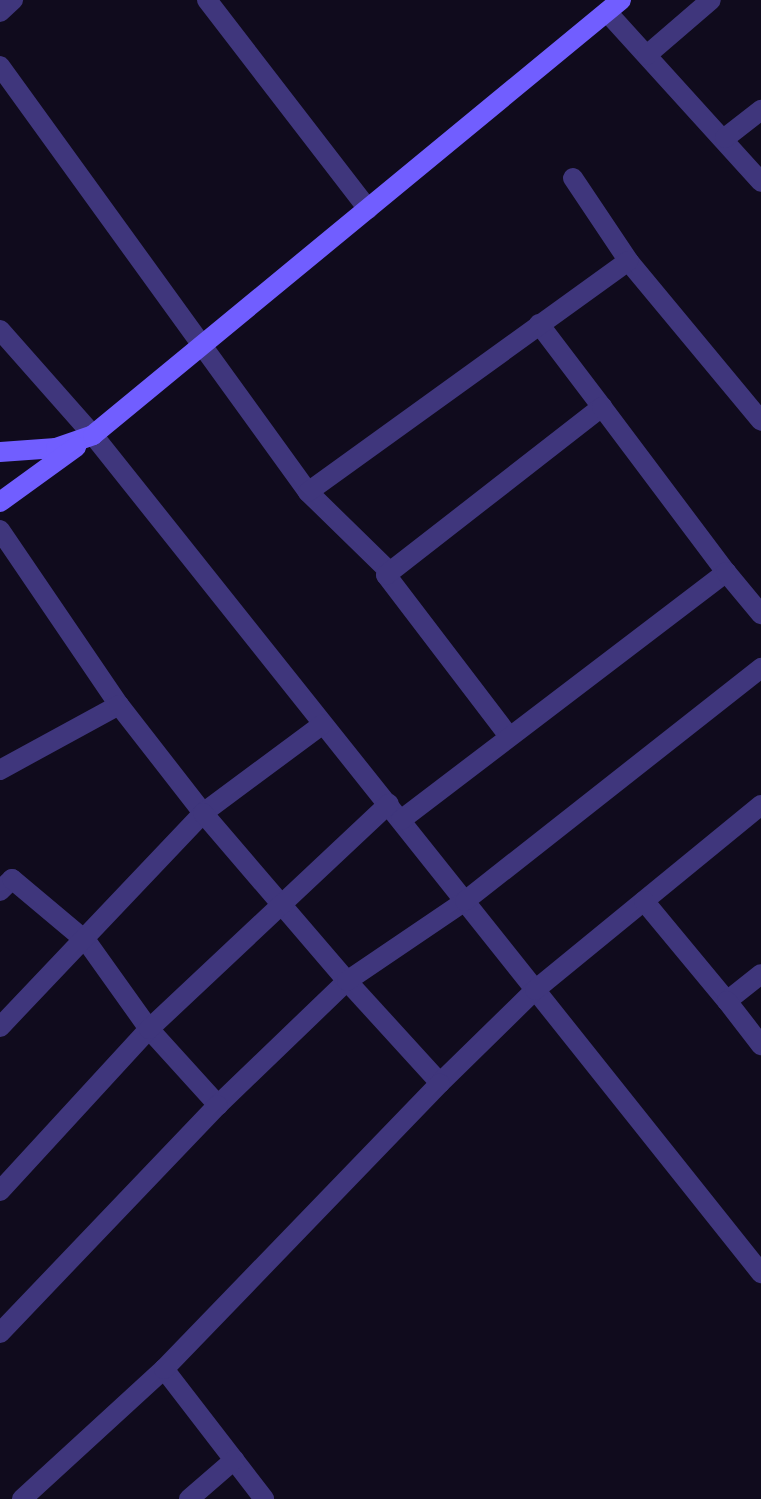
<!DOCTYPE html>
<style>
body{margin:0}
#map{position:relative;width:761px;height:1499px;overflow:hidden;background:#100b1d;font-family:Raleway,sans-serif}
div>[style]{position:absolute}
.minor>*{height:20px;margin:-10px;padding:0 10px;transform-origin:10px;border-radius:10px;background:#3f367c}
.tertiary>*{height:20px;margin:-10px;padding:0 10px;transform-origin:10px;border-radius:10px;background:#3f367c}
.secondary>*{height:20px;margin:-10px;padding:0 10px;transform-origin:10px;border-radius:10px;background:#715eff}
span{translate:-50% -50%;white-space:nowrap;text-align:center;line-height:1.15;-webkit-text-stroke:6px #100b1d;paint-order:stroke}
</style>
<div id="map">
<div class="minor">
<div style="left:207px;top:0;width:264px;rotate:52.4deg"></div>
<div style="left:0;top:12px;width:18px;rotate:-43deg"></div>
<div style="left:607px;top:12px;width:229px;rotate:47.8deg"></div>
<div style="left:647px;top:55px;width:84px;rotate:-40.7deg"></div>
<div style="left:0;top:66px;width:526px;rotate:54.13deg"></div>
<div style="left:308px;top:492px;width:115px;rotate:44.3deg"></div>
<div style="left:725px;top:138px;width:46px;rotate:-37.9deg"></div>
<div style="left:573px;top:178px;width:102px;rotate:56.2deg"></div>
<div style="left:630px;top:263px;width:205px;rotate:50.3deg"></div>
<div style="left:539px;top:324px;width:104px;rotate:52.8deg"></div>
<div style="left:93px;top:435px;width:1072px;rotate:51.44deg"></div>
<div style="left:308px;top:492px;width:395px;rotate:-35.8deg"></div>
<div style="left:0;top:530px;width:212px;rotate:55.8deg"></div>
<div style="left:119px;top:705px;width:136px;rotate:151.4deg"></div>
<div style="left:119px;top:705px;width:137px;rotate:52.1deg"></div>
<div style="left:203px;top:813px;width:149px;rotate:-36.6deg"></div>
<div style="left:508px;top:735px;width:201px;rotate:-127.3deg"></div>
<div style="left:386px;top:575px;width:274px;rotate:-37.9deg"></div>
<div style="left:602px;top:407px;width:206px;rotate:53.1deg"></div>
<div style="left:401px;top:820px;width:409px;rotate:-37.3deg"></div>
<div style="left:726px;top:572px;width:55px;rotate:50.2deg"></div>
<div style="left:0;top:891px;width:17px;rotate:-45deg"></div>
<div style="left:12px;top:879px;width:98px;rotate:40deg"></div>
<div style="left:87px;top:942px;width:107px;rotate:54.5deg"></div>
<div style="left:149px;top:1029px;width:103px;rotate:47.8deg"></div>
<div style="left:218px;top:1105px;width:179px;rotate:-43.9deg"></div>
<div style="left:347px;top:981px;width:138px;rotate:47.6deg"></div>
<div style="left:440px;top:1083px;width:133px;rotate:-44.4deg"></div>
<div style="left:535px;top:990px;width:292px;rotate:-39.3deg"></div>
<div style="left:644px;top:901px;width:130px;rotate:50.3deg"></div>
<div style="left:727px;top:1001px;width:43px;rotate:-38.5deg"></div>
<div style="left:727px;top:1001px;width:56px;rotate:52.3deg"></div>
<div style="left:0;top:1027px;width:295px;rotate:-46.5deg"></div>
<div style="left:203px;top:813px;width:221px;rotate:49.4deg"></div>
<div style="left:347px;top:981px;width:143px;rotate:-34.1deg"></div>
<div style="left:465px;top:901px;width:377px;rotate:-38.2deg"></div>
<div style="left:0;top:1191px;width:220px;rotate:-47.4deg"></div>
<div style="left:149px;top:1029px;width:329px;rotate:-43.2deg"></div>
<div style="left:0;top:1333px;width:315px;rotate:-46.3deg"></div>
<div style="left:164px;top:1369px;width:164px;rotate:52.4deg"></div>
<div style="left:22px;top:1499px;width:193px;rotate:-42.5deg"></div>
<div style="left:164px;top:1369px;width:397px;rotate:-46deg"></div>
<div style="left:189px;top:1499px;width:60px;rotate:-40.9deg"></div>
</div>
<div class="tertiary">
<div style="left:0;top:330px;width:140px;rotate:48.5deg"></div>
</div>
<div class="secondary">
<div style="left:0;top:452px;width:56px;rotate:-4.1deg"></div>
<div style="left:56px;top:448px;width:39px;rotate:-19deg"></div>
<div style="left:93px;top:435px;width:684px;rotate:-39.48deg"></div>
<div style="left:0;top:502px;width:94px;rotate:-35.9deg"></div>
</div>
</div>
